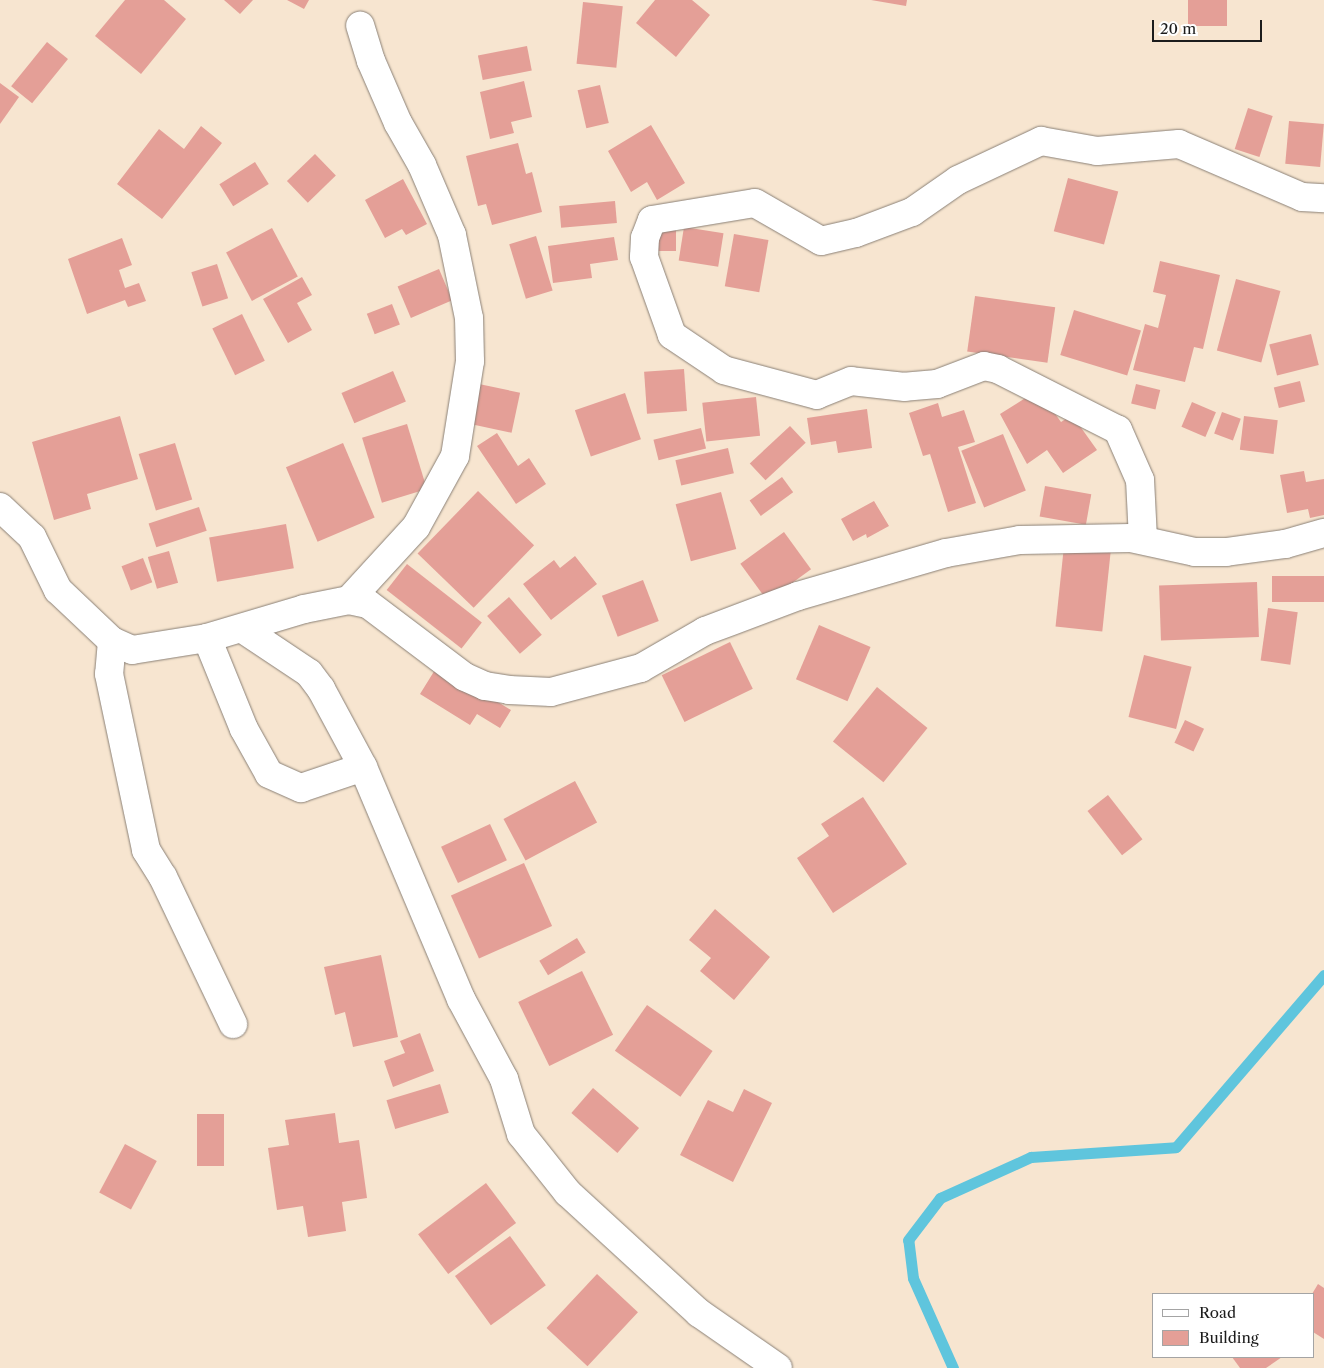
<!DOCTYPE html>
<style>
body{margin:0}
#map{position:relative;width:1324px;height:1368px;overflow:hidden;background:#f7e5d0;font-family:"Libre Caslon Text",serif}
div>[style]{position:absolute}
.stream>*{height:11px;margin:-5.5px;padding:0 5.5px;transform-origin:5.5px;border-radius:5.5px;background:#5fc5dd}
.building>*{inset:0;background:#e49f97;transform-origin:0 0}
.roads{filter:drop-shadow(0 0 1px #8a8076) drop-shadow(0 0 1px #8a8076)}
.minor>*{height:28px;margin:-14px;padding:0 14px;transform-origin:14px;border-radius:14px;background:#fff}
span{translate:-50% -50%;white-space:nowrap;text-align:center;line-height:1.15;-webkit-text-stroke:4px #fff;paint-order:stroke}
.legend{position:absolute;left:1152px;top:1293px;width:162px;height:65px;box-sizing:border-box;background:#fff;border:1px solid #a4a4a4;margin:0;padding:6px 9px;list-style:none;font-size:15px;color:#1c1c1c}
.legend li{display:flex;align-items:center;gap:10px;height:25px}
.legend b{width:25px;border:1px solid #a4a4a4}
.scale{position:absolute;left:1152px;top:20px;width:110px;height:22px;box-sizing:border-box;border:2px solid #1c1c1c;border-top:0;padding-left:6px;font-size:15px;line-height:18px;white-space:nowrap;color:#1c1c1c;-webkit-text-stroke:4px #fff;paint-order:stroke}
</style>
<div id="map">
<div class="stream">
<div style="left:953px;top:1368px;width:98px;rotate:-114deg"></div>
<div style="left:913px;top:1278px;width:38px;rotate:-97deg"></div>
<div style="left:908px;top:1240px;width:53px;rotate:-52.7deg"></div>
<div style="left:940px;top:1198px;width:100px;rotate:-24.3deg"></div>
<div style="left:1031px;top:1157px;width:145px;rotate:-3.9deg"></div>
<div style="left:1176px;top:1147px;width:227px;rotate:-49.3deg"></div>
</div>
<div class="building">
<div style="clip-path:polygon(125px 0,164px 0,186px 19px,141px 74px,95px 36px)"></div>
<div style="clip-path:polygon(224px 0,253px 0,240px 14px)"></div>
<div style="clip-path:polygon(287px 0,309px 0,304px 9px)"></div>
<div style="clip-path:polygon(655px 0,692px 0,710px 15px,676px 57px,636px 23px)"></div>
<div style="clip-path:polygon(871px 0,907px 0,906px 6px)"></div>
<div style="left:1188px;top:0;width:39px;height:26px"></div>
<div style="left:583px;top:2px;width:40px;height:62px;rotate:6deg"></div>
<div style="left:47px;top:42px;width:27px;height:57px;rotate:39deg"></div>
<div style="left:527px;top:46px;width:25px;height:50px;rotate:79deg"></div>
<div style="clip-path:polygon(524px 81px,532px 117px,511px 122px,514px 133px,490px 139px,480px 92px)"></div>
<div style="clip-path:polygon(0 83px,19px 97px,0 124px)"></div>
<div style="left:600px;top:85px;width:39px;height:23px;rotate:77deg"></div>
<div style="left:1248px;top:108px;width:26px;height:43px;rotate:18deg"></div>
<div style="left:1289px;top:121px;width:35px;height:43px;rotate:5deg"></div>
<div style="clip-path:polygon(651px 125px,685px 183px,657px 200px,647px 182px,631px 192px,608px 151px)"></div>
<div style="clip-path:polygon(201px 126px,222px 143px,162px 219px,117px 184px,159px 129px,184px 149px)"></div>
<div style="clip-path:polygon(518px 143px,526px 174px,532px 172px,542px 212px,492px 225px,486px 204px,478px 206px,466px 156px)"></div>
<div style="left:315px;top:154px;width:30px;height:39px;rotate:46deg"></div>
<div style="left:255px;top:162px;width:26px;height:42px;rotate:58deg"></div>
<div style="left:1068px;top:178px;width:52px;height:55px;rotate:15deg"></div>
<div style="clip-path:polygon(403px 179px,427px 224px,406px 235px,402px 229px,385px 238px,365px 200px)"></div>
<div style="left:615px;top:201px;width:22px;height:56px;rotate:85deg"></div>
<div style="left:684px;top:227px;width:40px;height:34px;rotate:9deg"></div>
<div style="left:272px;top:228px;width:55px;height:52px;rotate:62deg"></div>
<div style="left:652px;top:228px;width:24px;height:23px"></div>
<div style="left:734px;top:234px;width:35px;height:53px;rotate:10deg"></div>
<div style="left:536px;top:236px;width:57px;height:28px;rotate:73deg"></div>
<div style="clip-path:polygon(614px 237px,618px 260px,590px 264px,592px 278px,553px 283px,548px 246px)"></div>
<div style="clip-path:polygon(122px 238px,132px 265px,119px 270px,125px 288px,139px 283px,146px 301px,128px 307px,125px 300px,87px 314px,68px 259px)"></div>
<div style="clip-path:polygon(1160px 261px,1220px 275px,1203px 349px,1194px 347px,1185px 382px,1133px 370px,1145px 324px,1158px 328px,1166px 295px,1153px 292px)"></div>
<div style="left:217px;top:264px;width:36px;height:27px;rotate:72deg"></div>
<div style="left:439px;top:269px;width:34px;height:45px;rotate:67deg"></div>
<div style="clip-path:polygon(302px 277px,312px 295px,297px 303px,312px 330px,288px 343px,263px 299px)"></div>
<div style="left:1236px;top:279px;width:46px;height:74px;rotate:15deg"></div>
<div style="left:975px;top:296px;width:81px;height:56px;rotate:8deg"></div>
<div style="left:392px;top:304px;width:22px;height:27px;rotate:69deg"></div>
<div style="left:1074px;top:310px;width:70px;height:47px;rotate:17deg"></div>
<div style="left:242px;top:314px;width:52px;height:33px;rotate:64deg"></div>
<div style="left:1311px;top:334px;width:32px;height:43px;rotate:76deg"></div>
<div style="left:684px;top:369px;width:42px;height:40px;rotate:86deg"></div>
<div style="left:393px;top:371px;width:33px;height:56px;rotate:67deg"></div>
<div style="left:1300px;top:381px;width:21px;height:27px;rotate:76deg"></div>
<div style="left:479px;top:384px;width:42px;height:41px;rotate:12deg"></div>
<div style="left:1136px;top:384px;width:25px;height:20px;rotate:14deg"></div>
<div style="clip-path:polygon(1038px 390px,1061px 422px,1072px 415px,1097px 450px,1063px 473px,1047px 450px,1027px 464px,1000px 414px)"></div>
<div style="left:625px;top:393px;width:49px;height:53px;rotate:71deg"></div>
<div style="left:756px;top:397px;width:39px;height:54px;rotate:84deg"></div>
<div style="left:1192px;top:402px;width:26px;height:27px;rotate:23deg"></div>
<div style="clip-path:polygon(938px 403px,942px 417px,964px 410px,975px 442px,958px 447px,976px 503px,948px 512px,930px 454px,923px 456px,909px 413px)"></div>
<div style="clip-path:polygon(867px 409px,872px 448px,838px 453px,836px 441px,811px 445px,807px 418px)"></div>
<div style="left:1222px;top:412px;width:20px;height:23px;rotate:20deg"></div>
<div style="clip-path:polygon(120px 416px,138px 479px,87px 494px,91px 509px,54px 520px,32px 442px)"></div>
<div style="left:1244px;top:416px;width:34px;height:34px;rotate:7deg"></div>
<div style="left:407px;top:424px;width:68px;height:47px;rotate:73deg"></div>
<div style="left:790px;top:426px;width:23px;height:55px;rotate:47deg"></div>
<div style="left:701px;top:428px;width:21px;height:49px;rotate:76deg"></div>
<div style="clip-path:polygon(497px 433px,518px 466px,529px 458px,546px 484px,516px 504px,477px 446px)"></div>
<div style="left:1003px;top:434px;width:61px;height:45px;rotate:68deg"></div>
<div style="left:175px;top:443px;width:59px;height:38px;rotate:73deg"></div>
<div style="left:343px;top:443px;width:81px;height:62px;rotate:67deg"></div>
<div style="left:728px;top:448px;width:26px;height:54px;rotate:77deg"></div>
<div style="clip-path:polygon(1304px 471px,1306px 482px,1324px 479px,1324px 515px,1310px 518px,1308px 509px,1287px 513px,1280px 475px)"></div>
<div style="left:782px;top:477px;width:19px;height:40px;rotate:54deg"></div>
<div style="left:1045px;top:486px;width:47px;height:31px;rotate:10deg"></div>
<div style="left:478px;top:491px;width:78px;height:87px;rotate:44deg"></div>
<div style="left:721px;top:492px;width:59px;height:47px;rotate:75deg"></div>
<div style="clip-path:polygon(874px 501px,889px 526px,867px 538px,866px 534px,853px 541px,841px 519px)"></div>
<div style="left:199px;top:507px;width:25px;height:53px;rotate:72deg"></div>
<div style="left:286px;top:524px;width:45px;height:78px;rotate:80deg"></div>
<div style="left:784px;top:532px;width:46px;height:54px;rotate:54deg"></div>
<div style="left:1064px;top:546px;width:47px;height:81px;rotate:6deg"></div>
<div style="left:169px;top:551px;width:33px;height:22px;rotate:74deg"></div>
<div style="clip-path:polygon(575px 556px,597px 584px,551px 620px,523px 584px,554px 560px,560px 568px)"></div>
<div style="left:143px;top:558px;width:26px;height:23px;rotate:69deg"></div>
<div style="left:407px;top:564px;width:95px;height:33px;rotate:38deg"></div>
<div style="left:1324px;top:576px;width:26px;height:52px;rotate:90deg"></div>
<div style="left:643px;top:580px;width:44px;height:44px;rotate:69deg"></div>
<div style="left:1257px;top:582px;width:55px;height:98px;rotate:88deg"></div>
<div style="left:509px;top:597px;width:50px;height:29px;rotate:49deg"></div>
<div style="left:1268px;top:608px;width:30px;height:53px;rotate:8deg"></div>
<div style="left:819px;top:625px;width:56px;height:59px;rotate:23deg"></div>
<div style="left:730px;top:642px;width:52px;height:76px;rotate:64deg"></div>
<div style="left:1144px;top:655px;width:49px;height:64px;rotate:14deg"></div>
<div style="clip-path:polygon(438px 665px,511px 710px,500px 728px,477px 714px,470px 725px,420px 694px)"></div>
<div style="left:877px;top:687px;width:65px;height:70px;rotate:39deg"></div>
<div style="left:1185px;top:720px;width:21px;height:25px;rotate:25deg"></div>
<div style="left:575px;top:781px;width:47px;height:81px;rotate:62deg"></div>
<div style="left:1108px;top:795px;width:56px;height:26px;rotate:52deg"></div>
<div style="clip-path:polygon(863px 797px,907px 864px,833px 913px,797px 858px,829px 836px,821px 824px)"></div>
<div style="left:490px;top:824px;width:40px;height:54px;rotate:65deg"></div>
<div style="left:524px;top:863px;width:69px;height:80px;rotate:66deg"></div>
<div style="clip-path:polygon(715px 909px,770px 957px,734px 1000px,700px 971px,711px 958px,689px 940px)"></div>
<div style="left:577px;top:938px;width:17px;height:44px;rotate:59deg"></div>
<div style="clip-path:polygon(381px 955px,398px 1037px,353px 1047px,345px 1012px,335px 1015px,324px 967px)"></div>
<div style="left:582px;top:971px;width:71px;height:71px;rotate:64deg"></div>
<div style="left:647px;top:1005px;width:80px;height:56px;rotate:35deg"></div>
<div style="clip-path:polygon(420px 1033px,434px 1071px,393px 1087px,384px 1061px,405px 1053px,400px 1041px)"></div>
<div style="left:440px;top:1084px;width:30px;height:56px;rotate:73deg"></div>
<div style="left:593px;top:1088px;width:61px;height:33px;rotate:41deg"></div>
<div style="clip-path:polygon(744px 1089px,772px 1103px,733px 1182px,680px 1155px,708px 1100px,733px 1112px)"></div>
<div style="clip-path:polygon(335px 1113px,339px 1143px,359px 1140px,367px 1198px,342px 1202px,346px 1231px,308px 1237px,303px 1206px,277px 1210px,268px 1148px,289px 1145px,285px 1120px)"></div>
<div style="left:197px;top:1114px;width:27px;height:52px"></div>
<div style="left:125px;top:1144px;width:36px;height:55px;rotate:28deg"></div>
<div style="left:486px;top:1183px;width:50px;height:85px;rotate:53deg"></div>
<div style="left:510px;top:1236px;width:61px;height:68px;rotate:54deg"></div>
<div style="left:597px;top:1274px;width:56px;height:74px;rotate:43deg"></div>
<div style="clip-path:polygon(1318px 1284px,1324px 1288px,1324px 1339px,1313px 1332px,1312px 1294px)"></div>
<div style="clip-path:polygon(1232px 1357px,1282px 1357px,1266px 1368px,1240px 1368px)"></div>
</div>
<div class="roads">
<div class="minor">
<div style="left:0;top:507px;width:44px;rotate:43.2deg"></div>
<div style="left:32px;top:537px;width:59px;rotate:63.9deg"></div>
<div style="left:58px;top:590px;width:74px;rotate:43.4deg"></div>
<div style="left:112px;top:641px;width:22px;rotate:24deg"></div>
<div style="left:132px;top:650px;width:76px;rotate:-9.1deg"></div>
<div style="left:207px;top:638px;width:101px;rotate:-16.6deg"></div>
<div style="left:304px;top:609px;width:46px;rotate:-11.3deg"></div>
<div style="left:349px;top:600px;width:19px;rotate:12deg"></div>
<div style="left:368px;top:604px;width:121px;rotate:37deg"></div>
<div style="left:465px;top:677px;width:22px;rotate:24deg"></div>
<div style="left:485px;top:686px;width:24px;rotate:9deg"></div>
<div style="left:509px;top:690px;width:42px;rotate:2.7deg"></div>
<div style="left:551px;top:692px;width:93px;rotate:-14.9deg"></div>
<div style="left:641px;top:668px;width:74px;rotate:-30deg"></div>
<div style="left:705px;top:631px;width:99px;rotate:-20.6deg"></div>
<div style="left:798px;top:596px;width:154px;rotate:-16.2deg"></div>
<div style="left:946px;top:553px;width:75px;rotate:-10deg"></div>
<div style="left:1020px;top:540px;width:111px;rotate:-1deg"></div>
<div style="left:1131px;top:538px;width:66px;rotate:12.3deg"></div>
<div style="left:1195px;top:552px;width:31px"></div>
<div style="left:1226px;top:552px;width:60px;rotate:-7.7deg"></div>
<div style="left:1285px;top:544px;width:41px;rotate:-15.8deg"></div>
<div style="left:1143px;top:539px;width:59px;rotate:-92.9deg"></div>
<div style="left:1140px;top:480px;width:55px;rotate:-113.7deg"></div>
<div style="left:1118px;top:430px;width:135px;rotate:-153.1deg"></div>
<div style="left:998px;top:369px;width:14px;rotate:-168deg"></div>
<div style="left:984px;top:366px;width:50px;rotate:159deg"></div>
<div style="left:937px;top:384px;width:32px;rotate:175deg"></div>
<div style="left:905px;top:387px;width:54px;rotate:-173.7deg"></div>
<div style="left:851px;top:381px;width:37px;rotate:158deg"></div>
<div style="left:817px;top:395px;width:96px;rotate:-165deg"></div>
<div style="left:724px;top:370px;width:63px;rotate:-146.1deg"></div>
<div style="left:672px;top:335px;width:83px;rotate:-109.7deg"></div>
<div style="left:644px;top:257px;width:19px;rotate:-87deg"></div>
<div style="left:645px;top:238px;width:19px;rotate:-69deg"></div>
<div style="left:652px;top:220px;width:104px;rotate:-9.4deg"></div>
<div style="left:755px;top:203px;width:76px;rotate:29.9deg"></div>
<div style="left:821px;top:241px;width:36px;rotate:-13deg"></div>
<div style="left:856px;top:233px;width:60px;rotate:-20.6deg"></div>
<div style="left:912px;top:212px;width:56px;rotate:-34.8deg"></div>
<div style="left:958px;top:180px;width:92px;rotate:-25.2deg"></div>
<div style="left:1041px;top:141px;width:57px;rotate:10.1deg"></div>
<div style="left:1097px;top:151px;width:82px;rotate:-4.9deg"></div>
<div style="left:1179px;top:144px;width:134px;rotate:23.3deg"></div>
<div style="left:1302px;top:197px;width:22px;rotate:3deg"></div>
<div style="left:349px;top:600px;width:99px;rotate:-47.5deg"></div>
<div style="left:416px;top:527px;width:81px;rotate:-61.2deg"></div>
<div style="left:455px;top:456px;width:96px;rotate:-81deg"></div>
<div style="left:470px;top:361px;width:43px;rotate:-91.3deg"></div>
<div style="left:469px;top:318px;width:85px;rotate:-101.6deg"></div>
<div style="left:452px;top:235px;width:76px;rotate:-113.2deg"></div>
<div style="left:422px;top:165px;width:48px;rotate:-119.7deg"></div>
<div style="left:398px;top:123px;width:68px;rotate:-113.5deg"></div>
<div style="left:371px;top:61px;width:37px;rotate:-107deg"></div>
<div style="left:243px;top:629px;width:79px;rotate:33.7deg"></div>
<div style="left:309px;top:673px;width:20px;rotate:53deg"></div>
<div style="left:321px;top:689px;width:89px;rotate:61.7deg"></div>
<div style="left:363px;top:767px;width:252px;rotate:67.1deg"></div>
<div style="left:461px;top:999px;width:91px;rotate:61.7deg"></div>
<div style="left:504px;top:1079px;width:58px;rotate:72.8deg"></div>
<div style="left:521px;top:1134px;width:75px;rotate:51.5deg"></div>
<div style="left:568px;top:1193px;width:178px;rotate:42.5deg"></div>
<div style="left:699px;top:1313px;width:96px;rotate:34.8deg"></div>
<div style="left:207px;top:638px;width:98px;rotate:67.9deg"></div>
<div style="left:244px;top:729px;width:51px;rotate:60.9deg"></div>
<div style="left:269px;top:774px;width:35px;rotate:24deg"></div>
<div style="left:301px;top:788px;width:65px;rotate:-18.7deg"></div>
<div style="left:112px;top:641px;width:33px;rotate:95deg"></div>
<div style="left:109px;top:674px;width:180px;rotate:78.1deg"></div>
<div style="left:146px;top:850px;width:32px;rotate:58deg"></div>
<div style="left:163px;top:877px;width:163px;rotate:64.5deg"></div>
</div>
</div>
<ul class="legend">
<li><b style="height:6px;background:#fff"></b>Road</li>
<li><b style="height:14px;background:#e49f97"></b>Building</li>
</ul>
<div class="scale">20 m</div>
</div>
